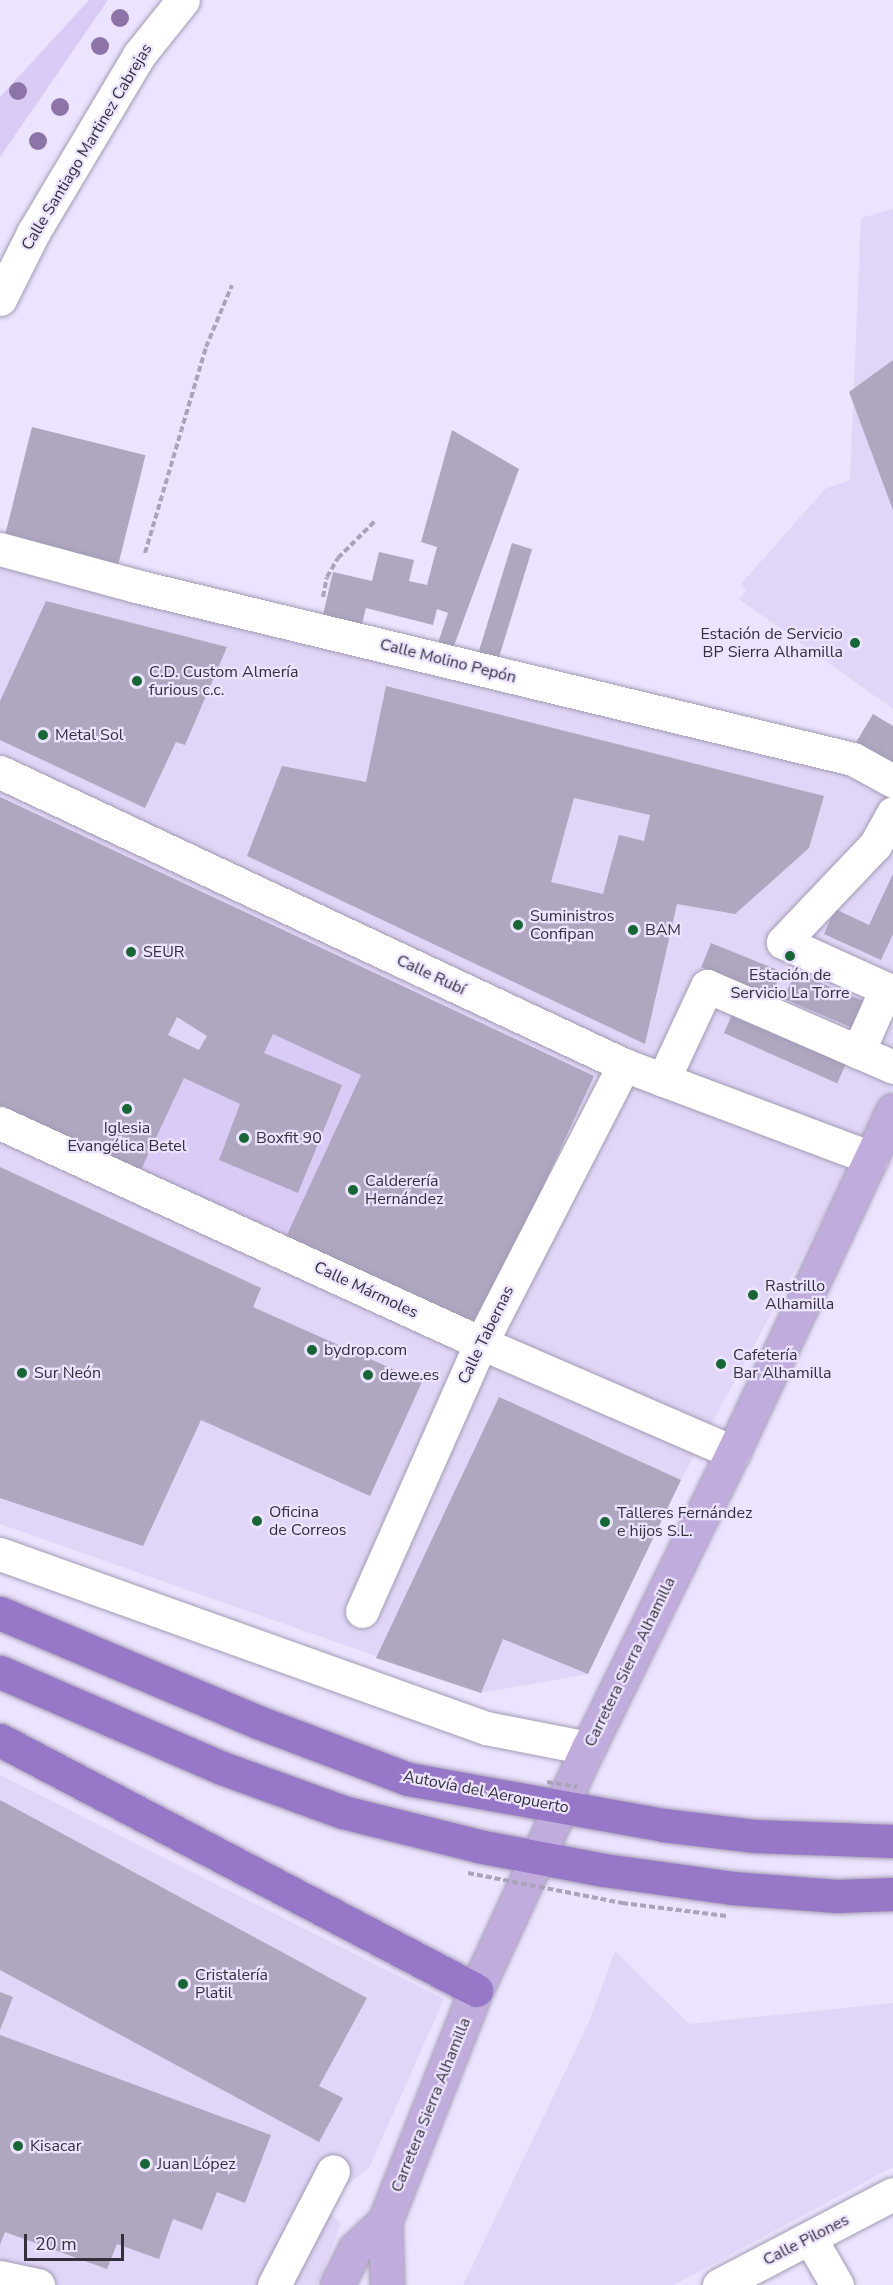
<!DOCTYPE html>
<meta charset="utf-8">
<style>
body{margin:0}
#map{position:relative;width:893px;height:2285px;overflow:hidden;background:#ece3fe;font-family:"Nunito Sans",sans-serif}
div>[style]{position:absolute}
.built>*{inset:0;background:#e1d6f7}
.green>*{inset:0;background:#dacbf6}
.building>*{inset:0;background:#afa6c0;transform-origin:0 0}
.path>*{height:4px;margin-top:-2px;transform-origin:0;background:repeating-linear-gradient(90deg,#aba4b9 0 6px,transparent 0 9px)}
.roads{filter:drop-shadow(0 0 2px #a39bb4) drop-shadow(0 0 2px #a39bb4)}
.minor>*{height:33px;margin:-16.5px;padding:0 16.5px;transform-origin:16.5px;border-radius:16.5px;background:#fff}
.major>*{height:33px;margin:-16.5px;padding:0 16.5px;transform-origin:16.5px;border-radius:16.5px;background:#c1addd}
.highway>*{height:33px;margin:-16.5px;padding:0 16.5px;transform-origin:16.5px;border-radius:16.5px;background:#9777c7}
.path-bridge>*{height:4px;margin-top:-2px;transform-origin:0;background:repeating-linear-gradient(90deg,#aba4b9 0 6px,transparent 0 9px)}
.trees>*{width:18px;height:18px;margin:-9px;border-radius:50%;background:#8c74a9}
.dots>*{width:16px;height:16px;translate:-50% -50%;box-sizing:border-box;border:3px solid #ece3fe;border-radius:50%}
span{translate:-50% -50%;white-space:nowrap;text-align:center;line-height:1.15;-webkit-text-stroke:4.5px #ece3fe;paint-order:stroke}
.street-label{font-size:16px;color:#34303b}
.poi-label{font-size:16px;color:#34303b}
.right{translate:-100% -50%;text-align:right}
.left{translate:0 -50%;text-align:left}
.scale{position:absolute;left:24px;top:2234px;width:100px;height:27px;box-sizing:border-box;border:3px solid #34303b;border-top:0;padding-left:8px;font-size:18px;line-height:21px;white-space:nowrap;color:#34303b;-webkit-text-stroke:4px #ece3fe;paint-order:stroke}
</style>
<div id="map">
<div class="built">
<div style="clip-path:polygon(893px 209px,893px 709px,739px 599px,746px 590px,740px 585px,825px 489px,850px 480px,861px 218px)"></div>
<div style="clip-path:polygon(0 554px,849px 764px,893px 789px,893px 1089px,681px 1480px,588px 1674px,481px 1693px,0 1524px)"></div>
<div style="clip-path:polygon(0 1775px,444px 1999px,369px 2168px,322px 2204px,341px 2224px,317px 2285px,0 2285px)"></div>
<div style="clip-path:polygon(615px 1951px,689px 2024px,893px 2003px,893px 2167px,674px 2285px,463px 2285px,589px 2022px)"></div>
</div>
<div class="green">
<div style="clip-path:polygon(89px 0,108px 0,0 157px,0 97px)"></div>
<div style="clip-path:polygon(273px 1034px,361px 1075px,285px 1239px,140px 1172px,184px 1078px,240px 1104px)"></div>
</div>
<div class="building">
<div style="clip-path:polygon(893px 360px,893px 510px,849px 392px)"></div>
<div style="left:32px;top:427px;width:117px;height:117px;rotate:14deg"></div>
<div style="clip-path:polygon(452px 430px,519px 469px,451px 654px,436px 649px,448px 613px,437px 609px,433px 625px,366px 608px,361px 628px,322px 619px,333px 572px,372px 581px,379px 552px,414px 560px,409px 581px,427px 585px,437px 547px,421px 542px)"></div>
<div style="left:512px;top:543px;width:21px;height:121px;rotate:17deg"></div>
<div style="clip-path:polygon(46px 601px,227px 647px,185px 745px,176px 742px,145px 808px,0 740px,0 701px)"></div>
<div style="clip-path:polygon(evenodd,386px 686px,824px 796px,809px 848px,735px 914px,677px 904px,645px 1044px,247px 856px,282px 766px,366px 782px,386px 686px,574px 798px,650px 815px,644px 841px,619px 835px,603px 894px,551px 882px,574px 798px)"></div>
<div style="clip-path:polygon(873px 714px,893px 726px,893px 766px,855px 744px)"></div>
<div style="clip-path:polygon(evenodd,0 797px,594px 1076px,478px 1328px,285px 1239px,361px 1075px,273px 1034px,264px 1053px,342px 1085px,298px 1193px,219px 1160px,240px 1104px,184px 1078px,140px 1172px,0 1107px,0 797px,177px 1017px,207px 1036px,199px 1050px,168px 1035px,177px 1017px)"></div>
<div style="clip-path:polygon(893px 874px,893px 934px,881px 960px,824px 934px,835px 909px,869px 925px)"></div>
<div style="left:711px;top:943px;width:76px;height:26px;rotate:22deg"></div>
<div style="left:795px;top:972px;width:75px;height:29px;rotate:23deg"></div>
<div style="left:743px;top:990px;width:124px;height:47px;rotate:24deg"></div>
<div style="clip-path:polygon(0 1167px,261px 1288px,253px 1307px,422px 1382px,370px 1496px,201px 1420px,143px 1546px,0 1498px)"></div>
<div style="clip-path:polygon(499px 1397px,681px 1480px,588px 1674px,503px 1639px,481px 1693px,376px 1658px)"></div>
<div style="clip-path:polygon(0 1800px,367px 1998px,319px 2086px,343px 2098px,319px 2142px,0 1970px)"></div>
<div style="clip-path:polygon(0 1992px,13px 1997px,0 2030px)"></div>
<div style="clip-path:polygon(0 2035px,271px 2135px,245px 2203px,217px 2192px,202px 2230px,173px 2219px,159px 2259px,117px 2244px,107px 2269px,5px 2232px,0 2245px)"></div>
</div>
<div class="path">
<div style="left:145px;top:553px;width:215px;rotate:-73.5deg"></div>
<div style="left:206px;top:347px;width:67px;rotate:-67.2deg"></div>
<div style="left:323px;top:597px;width:20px;rotate:-79deg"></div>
<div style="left:327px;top:577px;width:22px;rotate:-60deg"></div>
<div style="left:338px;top:558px;width:52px;rotate:-45deg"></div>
</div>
<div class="roads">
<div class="minor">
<div style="left:0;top:299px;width:74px;rotate:-63.4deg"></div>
<div style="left:33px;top:233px;width:207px;rotate:-59.2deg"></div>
<div style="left:139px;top:55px;width:70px;rotate:-51.3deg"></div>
<div style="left:0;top:549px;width:141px;rotate:15.2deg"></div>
<div style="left:136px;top:586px;width:738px;rotate:13.57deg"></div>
<div style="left:853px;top:759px;width:46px;rotate:28.8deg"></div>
<div style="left:0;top:772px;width:689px;rotate:25.15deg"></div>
<div style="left:624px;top:1065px;width:264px;rotate:20.6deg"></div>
<div style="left:893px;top:813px;width:37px;rotate:119deg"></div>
<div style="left:875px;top:845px;width:134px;rotate:133.5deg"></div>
<div style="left:783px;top:942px;width:121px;rotate:24.4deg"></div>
<div style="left:858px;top:1052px;width:69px;rotate:-66deg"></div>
<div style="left:663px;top:1080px;width:104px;rotate:-64.9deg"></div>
<div style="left:707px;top:986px;width:203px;rotate:23.5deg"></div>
<div style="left:0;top:1123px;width:529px;rotate:24.58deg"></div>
<div style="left:481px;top:1343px;width:275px;rotate:23.4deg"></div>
<div style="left:0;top:1554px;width:516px;rotate:19.7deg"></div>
<div style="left:486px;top:1728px;width:104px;rotate:11.1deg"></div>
<div style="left:362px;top:1611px;width:293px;rotate:-66.1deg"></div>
<div style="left:481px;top:1343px;width:313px;rotate:-62.8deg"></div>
<div style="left:810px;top:2238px;width:54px;rotate:60.1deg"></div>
<div style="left:0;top:2277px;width:39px;rotate:12deg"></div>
<div style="left:274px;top:2285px;width:128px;rotate:-62.6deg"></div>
<div style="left:719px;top:2285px;width:196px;rotate:-27.6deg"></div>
</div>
<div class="major">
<div style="left:385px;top:2221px;width:64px;rotate:88.2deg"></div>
<div style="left:337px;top:2285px;width:40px;rotate:-63.4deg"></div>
<div style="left:355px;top:2249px;width:41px;rotate:-43deg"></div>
<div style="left:385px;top:2221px;width:248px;rotate:-68.5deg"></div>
<div style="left:476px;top:1990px;width:267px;rotate:-65.2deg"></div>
<div style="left:588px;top:1748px;width:330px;rotate:-63.9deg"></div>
<div style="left:733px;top:1452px;width:377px;rotate:-64.9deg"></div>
</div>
<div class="highway">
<div style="left:0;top:1613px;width:280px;rotate:22.9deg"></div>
<div style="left:258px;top:1722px;width:160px;rotate:20.8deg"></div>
<div style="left:408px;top:1779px;width:259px;rotate:10.2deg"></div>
<div style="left:663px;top:1825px;width:93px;rotate:6.8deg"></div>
<div style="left:755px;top:1836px;width:138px;rotate:2.1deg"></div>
<div style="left:0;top:1672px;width:242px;rotate:23.4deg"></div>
<div style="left:222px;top:1768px;width:129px;rotate:20deg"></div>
<div style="left:343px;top:1812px;width:139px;rotate:14.1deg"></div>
<div style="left:478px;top:1846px;width:128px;rotate:10.8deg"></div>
<div style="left:604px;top:1870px;width:129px;rotate:8deg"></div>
<div style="left:732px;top:1888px;width:105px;rotate:4.4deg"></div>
<div style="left:837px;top:1896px;width:56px;rotate:-2deg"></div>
<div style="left:0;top:1740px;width:538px;rotate:27.71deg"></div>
</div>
</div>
<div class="path-bridge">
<div style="left:547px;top:1782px;width:31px;rotate:9deg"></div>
<div style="left:468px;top:1873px;width:157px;rotate:11deg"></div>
<div style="left:622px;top:1903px;width:105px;rotate:7.1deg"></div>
</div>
<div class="trees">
<div style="left:120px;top:18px"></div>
<div style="left:100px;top:46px"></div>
<div style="left:18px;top:91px"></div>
<div style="left:60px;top:107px"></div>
<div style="left:38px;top:141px"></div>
</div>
<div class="dots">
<div style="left:855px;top:643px;background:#186635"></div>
<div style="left:137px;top:681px;background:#186635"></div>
<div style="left:43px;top:735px;background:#186635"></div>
<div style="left:518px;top:925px;background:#186635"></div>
<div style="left:633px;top:930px;background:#186635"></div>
<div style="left:131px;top:952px;background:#186635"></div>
<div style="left:790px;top:956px;background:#186635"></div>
<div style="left:127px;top:1109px;background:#186635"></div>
<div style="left:244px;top:1138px;background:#186635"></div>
<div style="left:353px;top:1190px;background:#186635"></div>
<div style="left:753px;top:1295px;background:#186635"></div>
<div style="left:312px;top:1350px;background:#186635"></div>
<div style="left:721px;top:1364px;background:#186635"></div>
<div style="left:22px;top:1373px;background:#186635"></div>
<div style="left:368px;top:1375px;background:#186635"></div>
<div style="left:257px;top:1521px;background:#186635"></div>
<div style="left:605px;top:1522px;background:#186635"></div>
<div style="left:183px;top:1984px;background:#186635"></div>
<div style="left:18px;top:2146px;background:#186635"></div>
<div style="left:145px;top:2164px;background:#186635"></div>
</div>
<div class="street-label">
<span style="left:87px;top:147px;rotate:-59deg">Calle Santiago Martinez Cabrejas</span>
<span style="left:448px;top:661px;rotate:14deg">Calle Molino Pepón</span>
<span style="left:431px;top:975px;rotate:25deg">Calle Rubí</span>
<span style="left:366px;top:1290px;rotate:25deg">Calle Mármoles</span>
<span style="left:486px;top:1335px;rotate:-64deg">Calle Tabernas</span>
<span style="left:630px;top:1662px;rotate:-64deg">Carretera Sierra Alhamilla</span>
<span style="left:486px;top:1792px;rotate:11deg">Autovía del Aeropuerto</span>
<span style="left:431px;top:2105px;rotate:-68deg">Carretera Sierra Alhamilla</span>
<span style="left:806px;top:2240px;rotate:-27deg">Calle Pilones</span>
</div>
<div class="poi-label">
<span class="right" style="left:843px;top:643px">Estación de Servicio<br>BP Sierra Alhamilla</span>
<span class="left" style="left:149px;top:681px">C.D. Custom Almería<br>furious c.c.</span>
<span class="left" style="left:55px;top:735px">Metal Sol</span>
<span class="left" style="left:530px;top:925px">Suministros<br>Confipan</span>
<span class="left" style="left:645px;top:930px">BAM</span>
<span class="left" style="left:143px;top:952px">SEUR</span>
<span style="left:790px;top:984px">Estación de<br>Servicio La Torre</span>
<span style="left:127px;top:1137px">Iglesia<br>Evangélica Betel</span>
<span class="left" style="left:256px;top:1138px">Boxfit 90</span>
<span class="left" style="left:365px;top:1190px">Calderería<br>Hernández</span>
<span class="left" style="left:765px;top:1295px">Rastrillo<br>Alhamilla</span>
<span class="left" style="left:324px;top:1350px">bydrop.com</span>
<span class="left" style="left:733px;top:1364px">Cafetería<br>Bar Alhamilla</span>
<span class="left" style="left:34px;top:1373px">Sur Neón</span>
<span class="left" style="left:380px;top:1375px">dewe.es</span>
<span class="left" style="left:269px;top:1521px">Oficina<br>de Correos</span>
<span class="left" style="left:617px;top:1522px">Talleres Fernández<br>e hijos S.L.</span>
<span class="left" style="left:195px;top:1984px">Cristalería<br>Platil</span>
<span class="left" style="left:30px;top:2146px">Kisacar</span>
<span class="left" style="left:157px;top:2164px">Juan López</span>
</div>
<div class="scale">20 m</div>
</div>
